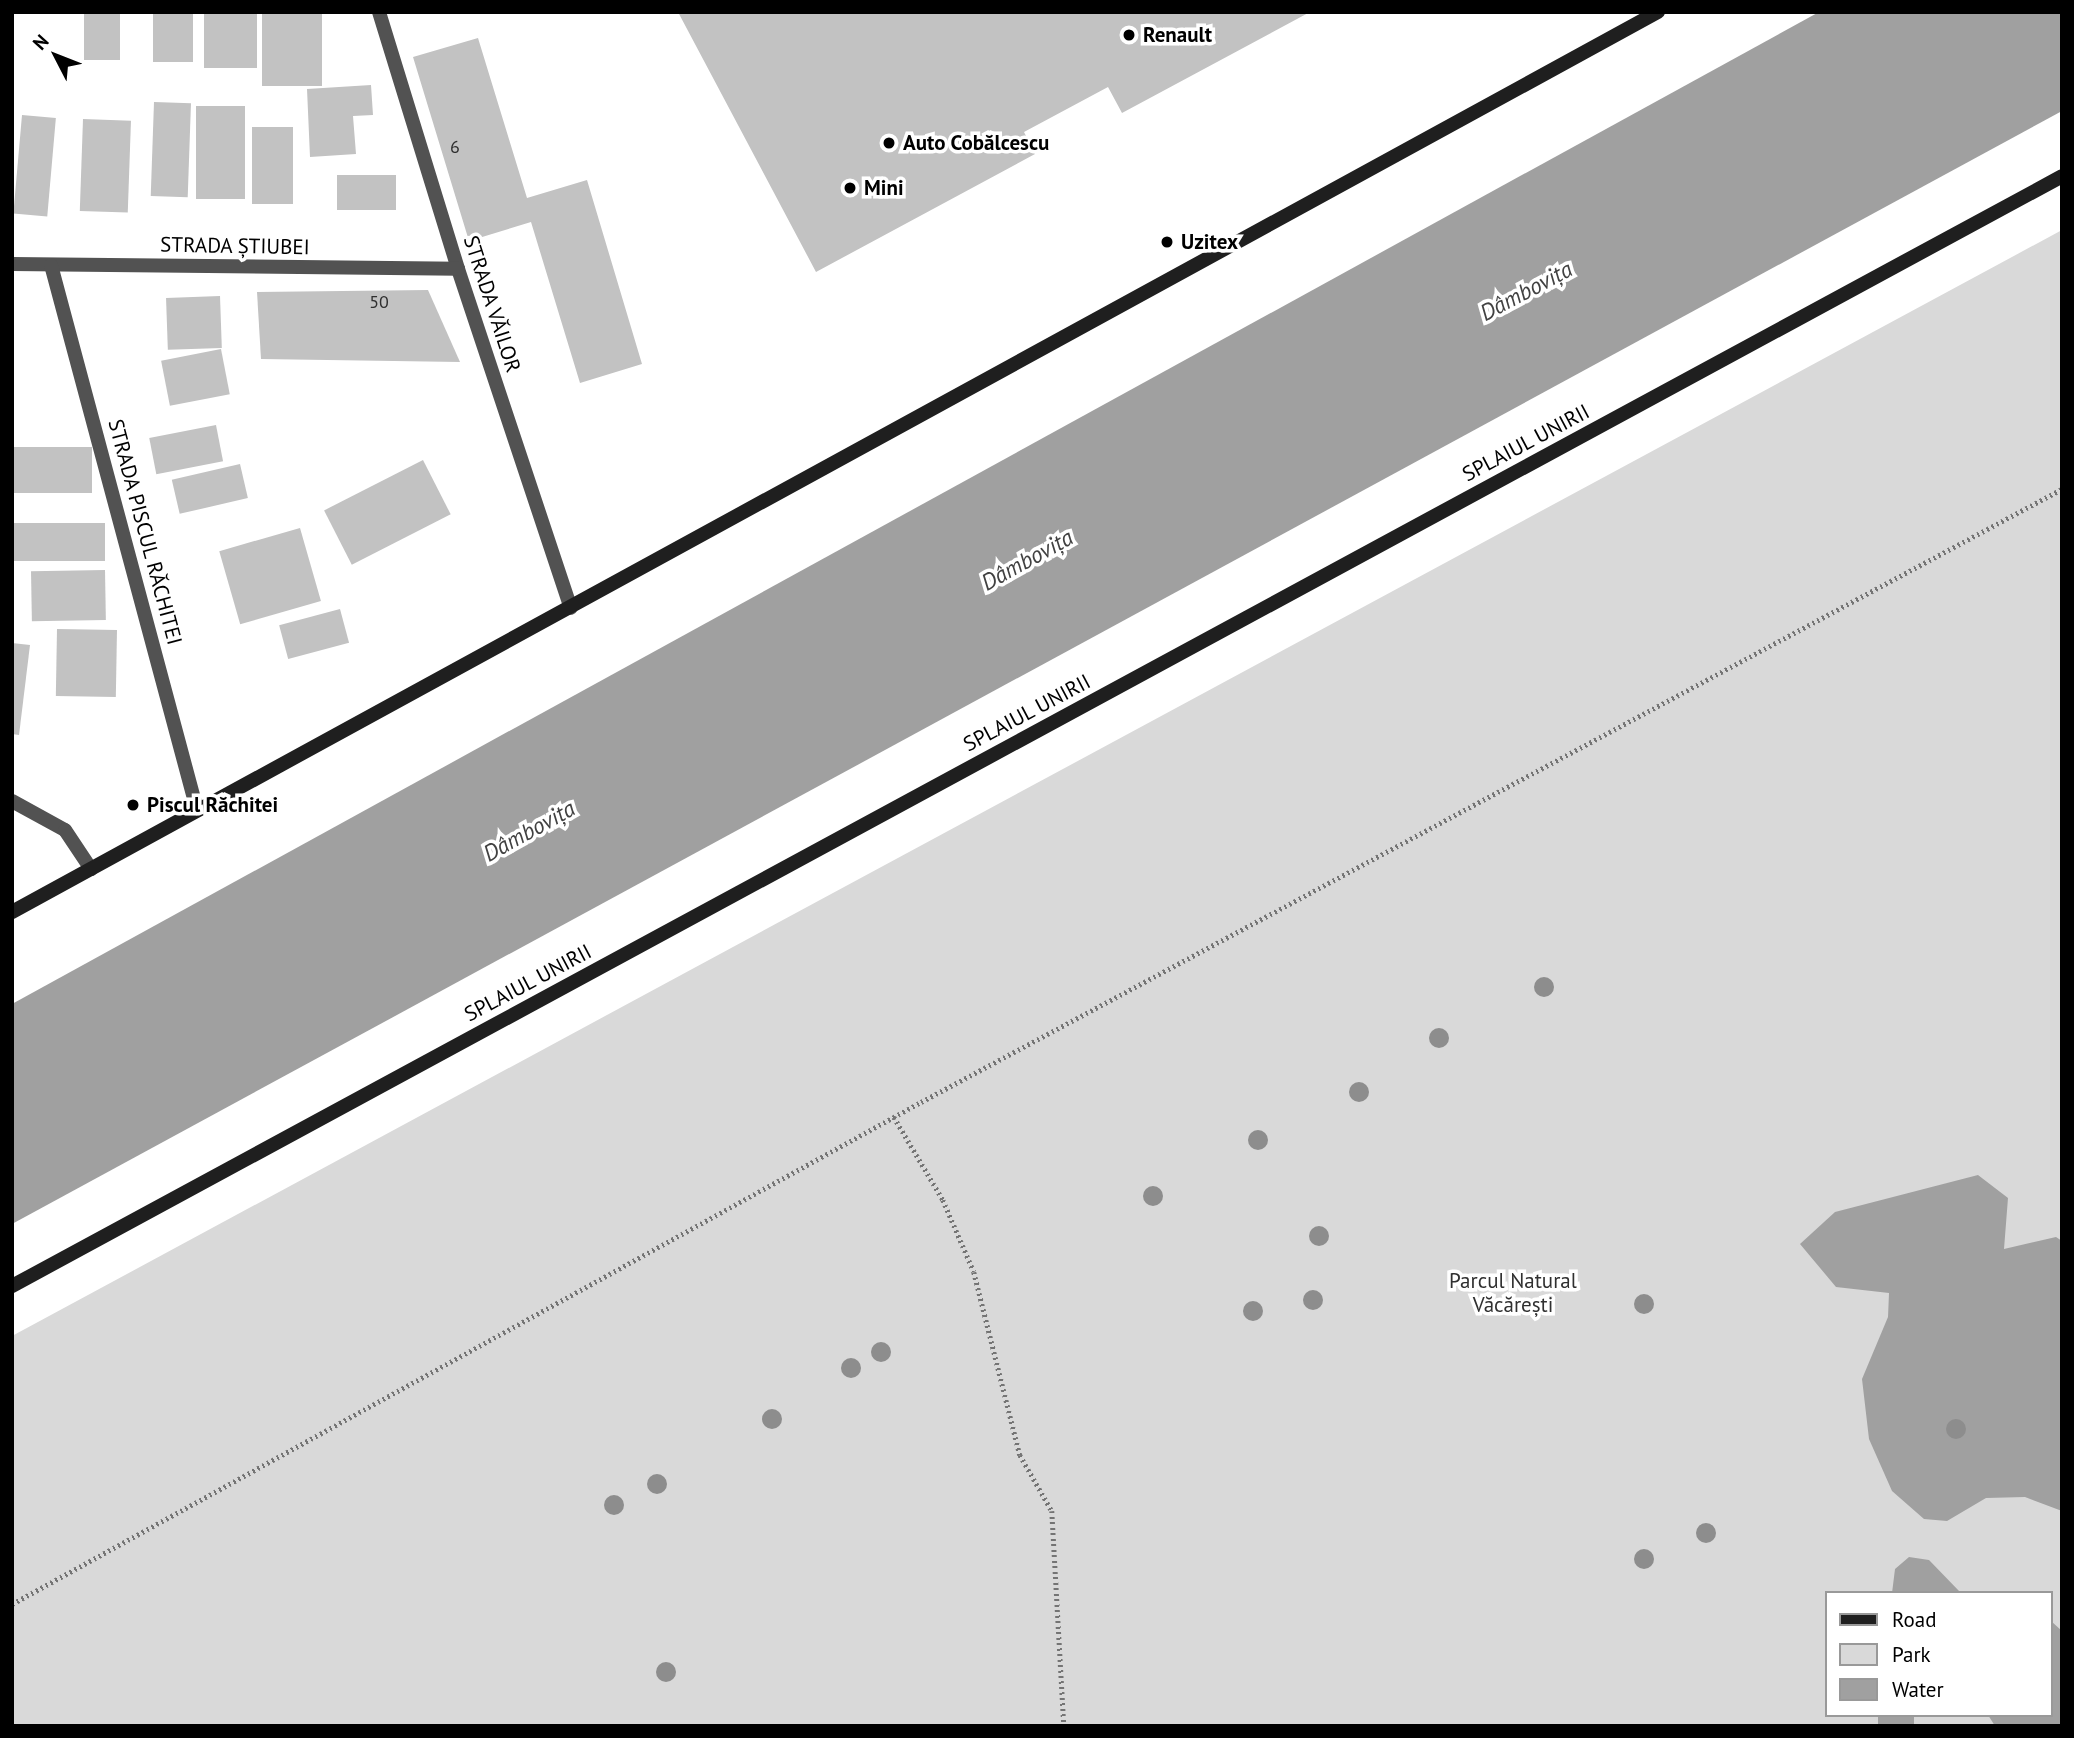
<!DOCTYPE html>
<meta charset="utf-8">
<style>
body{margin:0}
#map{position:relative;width:2074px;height:1738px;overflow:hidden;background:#fff;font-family:"PT Sans",sans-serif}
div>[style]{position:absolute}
.green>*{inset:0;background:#d9d9d9}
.water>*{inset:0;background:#a0a0a0;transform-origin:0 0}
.building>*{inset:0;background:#c2c2c2;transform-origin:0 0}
.path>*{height:4.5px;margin-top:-2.25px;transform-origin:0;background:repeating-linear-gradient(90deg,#747474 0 2px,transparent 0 5.5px)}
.minor>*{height:14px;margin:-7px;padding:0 7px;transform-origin:7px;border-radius:7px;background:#525252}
.secondary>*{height:14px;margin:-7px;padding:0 7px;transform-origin:7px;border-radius:7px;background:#1f1f1f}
.trees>*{width:20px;height:20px;margin:-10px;border-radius:50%;background:#8d8d8d}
.dots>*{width:19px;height:19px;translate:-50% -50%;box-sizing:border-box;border:4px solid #fff;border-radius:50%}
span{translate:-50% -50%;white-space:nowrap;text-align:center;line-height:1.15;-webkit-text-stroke:7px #fff;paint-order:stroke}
.number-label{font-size:18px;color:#303030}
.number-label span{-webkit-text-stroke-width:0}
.poi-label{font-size:21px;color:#000;font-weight:700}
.left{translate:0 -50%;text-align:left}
.street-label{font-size:21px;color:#000}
.park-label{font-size:21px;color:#303030}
.water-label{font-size:23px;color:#414141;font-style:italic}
.frame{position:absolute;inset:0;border:14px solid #000;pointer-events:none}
.legend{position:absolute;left:1825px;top:1591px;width:228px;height:126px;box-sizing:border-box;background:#fff;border:2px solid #999;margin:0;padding:9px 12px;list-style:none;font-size:21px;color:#000}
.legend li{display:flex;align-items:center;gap:14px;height:35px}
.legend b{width:35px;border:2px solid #999}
.north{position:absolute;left:21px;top:21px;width:70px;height:70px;-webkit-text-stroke:5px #fff;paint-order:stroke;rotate:312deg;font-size:19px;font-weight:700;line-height:28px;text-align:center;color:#000}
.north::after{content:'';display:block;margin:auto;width:24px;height:32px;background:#000;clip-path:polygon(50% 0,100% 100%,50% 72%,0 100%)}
</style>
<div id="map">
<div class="green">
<div style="clip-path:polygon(evenodd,2062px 230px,2062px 1726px,12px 1726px,12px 1336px,2062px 230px,1827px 1593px,2051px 1593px,2051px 1715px,1827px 1715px,1827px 1593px)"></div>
</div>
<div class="water">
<div style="clip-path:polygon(1819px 12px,2062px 12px,2062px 111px,12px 1224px,12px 1004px)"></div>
<div style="clip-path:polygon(1978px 1175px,2008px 1198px,2004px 1249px,2056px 1237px,2062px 1241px,2062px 1511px,2025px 1497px,1986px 1498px,1947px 1521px,1924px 1519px,1892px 1491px,1869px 1439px,1862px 1379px,1888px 1317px,1889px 1293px,1836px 1287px,1800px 1244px,1835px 1212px)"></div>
<div style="clip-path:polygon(1909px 1557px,1929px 1560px,1960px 1592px,2020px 1593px,1892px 1593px,1895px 1569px)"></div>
<div style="clip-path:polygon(2051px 1621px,2062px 1631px,2062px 1726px,1995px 1726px,1988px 1715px,2051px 1715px)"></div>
<div style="left:1878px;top:1715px;width:36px;height:12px"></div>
</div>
<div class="building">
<div style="left:84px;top:12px;width:36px;height:48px"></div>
<div style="left:153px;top:12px;width:40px;height:50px"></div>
<div style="left:204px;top:12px;width:53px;height:56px"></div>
<div style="left:262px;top:12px;width:60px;height:74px"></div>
<div style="clip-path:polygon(678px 12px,1310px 12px,1122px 113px,1108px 87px,1024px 132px,1035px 154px,816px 272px)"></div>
<div style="clip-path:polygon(478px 38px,527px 198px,587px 180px,642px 364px,580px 383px,531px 222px,469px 241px,413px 57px)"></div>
<div style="clip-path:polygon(371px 85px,373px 115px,353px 116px,356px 154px,310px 157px,307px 89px)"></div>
<div style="left:154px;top:102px;width:37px;height:94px;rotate:2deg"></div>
<div style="left:196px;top:106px;width:49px;height:93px"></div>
<div style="left:22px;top:115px;width:34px;height:99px;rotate:5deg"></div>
<div style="left:83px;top:119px;width:48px;height:92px;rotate:2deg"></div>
<div style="left:252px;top:127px;width:41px;height:77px"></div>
<div style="left:396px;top:175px;width:35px;height:59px;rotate:90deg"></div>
<div style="clip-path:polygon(428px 290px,460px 362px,261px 359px,257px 292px)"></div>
<div style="left:220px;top:296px;width:52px;height:54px;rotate:88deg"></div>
<div style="left:221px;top:349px;width:46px;height:61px;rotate:79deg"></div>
<div style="left:216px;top:425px;width:37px;height:68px;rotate:79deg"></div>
<div style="left:12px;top:447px;width:80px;height:46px"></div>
<div style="left:423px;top:460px;width:61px;height:111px;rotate:63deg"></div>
<div style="left:240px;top:464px;width:35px;height:70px;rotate:77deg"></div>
<div style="left:12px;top:523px;width:93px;height:38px"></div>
<div style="left:300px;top:528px;width:76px;height:84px;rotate:74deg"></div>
<div style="left:105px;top:570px;width:50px;height:74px;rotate:89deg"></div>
<div style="left:340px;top:609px;width:35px;height:63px;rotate:75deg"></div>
<div style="left:57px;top:629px;width:60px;height:67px;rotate:1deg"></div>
<div style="clip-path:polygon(12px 643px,30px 645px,19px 735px,12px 734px)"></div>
</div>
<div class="path">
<div style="left:894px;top:1117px;width:96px;rotate:59.4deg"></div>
<div style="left:943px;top:1200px;width:78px;rotate:66.7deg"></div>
<div style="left:974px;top:1272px;width:189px;rotate:75.9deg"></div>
<div style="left:1020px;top:1455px;width:64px;rotate:60.3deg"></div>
<div style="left:1052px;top:1511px;width:215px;rotate:86.8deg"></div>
<div style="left:12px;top:1604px;width:1038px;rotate:-28.91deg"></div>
<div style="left:921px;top:1102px;width:1295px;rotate:-28.25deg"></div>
</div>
<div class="minor">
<div style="left:379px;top:12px;width:269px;rotate:72.9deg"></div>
<div style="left:458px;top:269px;width:357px;rotate:71.6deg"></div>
<div style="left:12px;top:264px;width:446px;rotate:0.6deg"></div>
<div style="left:51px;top:265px;width:564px;rotate:75deg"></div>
<div style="left:12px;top:801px;width:60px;rotate:28.7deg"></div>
<div style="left:65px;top:830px;width:47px;rotate:56.3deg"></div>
</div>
<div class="secondary">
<div style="left:12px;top:912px;width:1876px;rotate:-28.67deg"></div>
<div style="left:12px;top:1286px;width:2331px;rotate:-28.43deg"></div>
</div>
<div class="trees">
<div style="left:1544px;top:987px"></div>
<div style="left:1439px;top:1038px"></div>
<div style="left:1359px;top:1092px"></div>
<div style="left:1258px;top:1140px"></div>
<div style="left:1153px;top:1196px"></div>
<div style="left:1319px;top:1236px"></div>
<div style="left:1313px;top:1300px"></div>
<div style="left:1644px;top:1304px"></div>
<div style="left:1253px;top:1311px"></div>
<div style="left:881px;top:1352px"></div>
<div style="left:851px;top:1368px"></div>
<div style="left:772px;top:1419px"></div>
<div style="left:1956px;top:1429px"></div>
<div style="left:657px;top:1484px"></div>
<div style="left:614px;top:1505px"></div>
<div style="left:1706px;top:1533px"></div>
<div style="left:1644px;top:1559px"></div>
<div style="left:666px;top:1672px"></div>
</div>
<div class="dots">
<div style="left:1129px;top:35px;background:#000"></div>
<div style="left:889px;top:143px;background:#000"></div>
<div style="left:850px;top:188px;background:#000"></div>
<div style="left:1167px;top:242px;background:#000"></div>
<div style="left:133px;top:805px;background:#000"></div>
</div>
<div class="number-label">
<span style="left:455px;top:147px">6</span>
<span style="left:379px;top:302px">50</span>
</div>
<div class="poi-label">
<span class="left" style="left:1143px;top:35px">Renault</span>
<span class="left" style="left:903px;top:143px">Auto Cobălcescu</span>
<span class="left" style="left:864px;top:188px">Mini</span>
<span class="left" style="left:1181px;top:242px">Uzitex</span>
<span class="left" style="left:147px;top:805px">Piscul Răchitei</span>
</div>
<div class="street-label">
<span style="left:235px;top:246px;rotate:1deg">STRADA ȘTIUBEI</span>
<span style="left:492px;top:304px;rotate:72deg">STRADA VĂILOR</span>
<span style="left:1526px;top:443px;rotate:-28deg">SPLAIUL UNIRII</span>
<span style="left:145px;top:532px;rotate:75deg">STRADA PISCUL RĂCHITEI</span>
<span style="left:1027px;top:713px;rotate:-28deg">SPLAIUL UNIRII</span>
<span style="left:528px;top:983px;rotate:-28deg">SPLAIUL UNIRII</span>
</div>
<div class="park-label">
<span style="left:1513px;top:1293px">Parcul Natural<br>Văcărești</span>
</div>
<div class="water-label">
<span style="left:1526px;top:291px;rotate:-28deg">Dâmbovița</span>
<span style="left:1027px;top:560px;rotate:-29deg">Dâmbovița</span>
<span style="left:529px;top:831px;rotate:-29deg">Dâmbovița</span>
</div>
<div class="frame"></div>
<ul class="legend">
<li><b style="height:9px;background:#1f1f1f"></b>Road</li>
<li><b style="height:19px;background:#d9d9d9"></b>Park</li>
<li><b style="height:19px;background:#a0a0a0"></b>Water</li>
</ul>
<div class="north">N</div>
</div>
